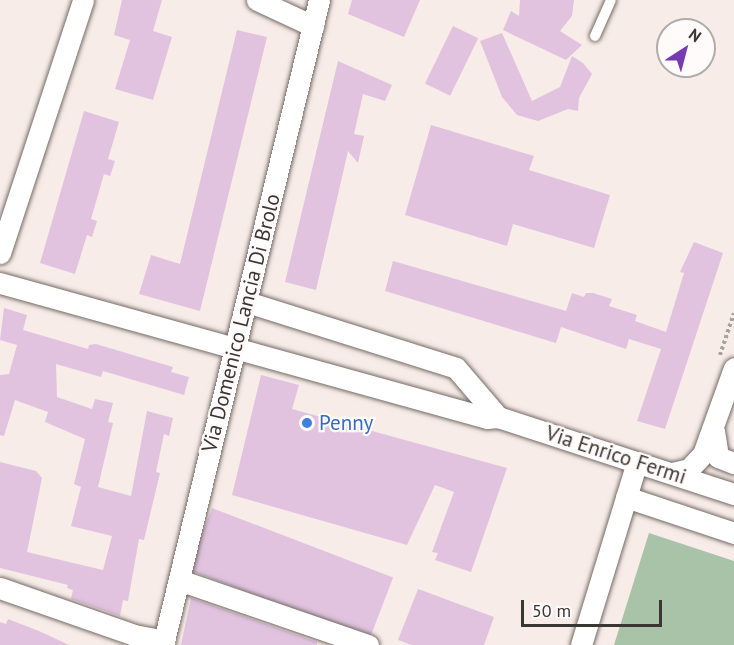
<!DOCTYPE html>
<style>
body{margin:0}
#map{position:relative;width:734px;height:645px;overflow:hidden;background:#f7ece7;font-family:"PT Sans",sans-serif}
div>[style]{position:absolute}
.green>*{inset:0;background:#a9c3a9}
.building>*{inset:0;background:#e1c3e0;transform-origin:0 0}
.path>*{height:4px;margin-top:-2px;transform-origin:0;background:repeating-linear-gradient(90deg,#a9a19d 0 3px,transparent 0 6px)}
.roads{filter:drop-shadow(0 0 2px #746a66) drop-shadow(0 0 2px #746a66)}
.service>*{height:10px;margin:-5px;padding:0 5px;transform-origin:5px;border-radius:5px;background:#fff}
.minor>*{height:21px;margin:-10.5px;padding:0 10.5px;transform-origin:10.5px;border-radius:10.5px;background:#fff}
.dots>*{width:16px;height:16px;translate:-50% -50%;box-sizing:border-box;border:3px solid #fefbfa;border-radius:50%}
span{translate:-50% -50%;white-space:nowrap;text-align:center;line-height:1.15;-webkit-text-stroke:4.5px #fefbfa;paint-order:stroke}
.street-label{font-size:21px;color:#3a3634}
.shop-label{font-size:21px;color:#366cbe}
.left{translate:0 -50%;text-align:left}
.north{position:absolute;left:656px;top:18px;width:60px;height:60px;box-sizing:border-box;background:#fefbfa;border:2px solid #b0acab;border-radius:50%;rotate:36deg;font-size:16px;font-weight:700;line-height:24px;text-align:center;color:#3a3634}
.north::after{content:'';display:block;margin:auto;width:21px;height:27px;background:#773bb1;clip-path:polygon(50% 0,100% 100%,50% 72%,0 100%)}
.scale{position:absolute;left:521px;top:600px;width:141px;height:27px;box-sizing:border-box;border:3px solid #3a3634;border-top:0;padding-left:8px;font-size:18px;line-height:21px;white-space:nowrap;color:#3a3634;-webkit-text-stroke:4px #fefbfa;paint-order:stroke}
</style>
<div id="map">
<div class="green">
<div style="clip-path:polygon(649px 533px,734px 561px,734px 645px,614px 645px)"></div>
</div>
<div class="building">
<div style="clip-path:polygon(122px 0,162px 0,153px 31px,172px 37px,153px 100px,115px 89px,130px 40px,114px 35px)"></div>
<div style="clip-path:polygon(352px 0,420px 0,404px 37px,348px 14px)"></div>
<div style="clip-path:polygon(520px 0,574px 0,572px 16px,560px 31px,582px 45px,566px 60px,503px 30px,511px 11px,519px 16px)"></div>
<div style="left:453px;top:26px;width:28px;height:64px;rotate:26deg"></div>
<div style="clip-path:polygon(237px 30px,267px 37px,200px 311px,139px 294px,151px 255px,180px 264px)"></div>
<div style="clip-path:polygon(502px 33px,532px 101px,560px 87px,572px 56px,583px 63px,592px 74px,579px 98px,578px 111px,568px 109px,538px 121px,517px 115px,502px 97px,480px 41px)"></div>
<div style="clip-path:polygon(338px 61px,392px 85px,385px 101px,363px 94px,354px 134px,364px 136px,358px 163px,348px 151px,316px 290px,285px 282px)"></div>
<div style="clip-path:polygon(84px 111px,119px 122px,108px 159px,115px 161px,110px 176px,104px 174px,91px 219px,97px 221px,92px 237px,87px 235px,75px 274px,40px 263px)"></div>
<div style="clip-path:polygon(431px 125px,534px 156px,529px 170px,610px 195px,594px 248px,513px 224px,507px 246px,405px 215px)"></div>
<div style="clip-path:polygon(694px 242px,723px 253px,665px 429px,637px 421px,661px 349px,629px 339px,626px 349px,561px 327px,556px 343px,385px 291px,393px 261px,566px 311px,572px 293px,584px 297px,586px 293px,593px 293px,612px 299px,609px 306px,637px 315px,635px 321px,666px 332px,684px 273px,680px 272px)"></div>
<div style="clip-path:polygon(4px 308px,27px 315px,23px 330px,88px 349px,89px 345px,96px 344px,173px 367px,171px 372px,189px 377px,184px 395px,103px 371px,101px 377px,56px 364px,57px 397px,92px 409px,95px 399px,113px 403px,108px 422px,113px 423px,98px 487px,131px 496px,147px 411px,173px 418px,169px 436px,164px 434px,156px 472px,160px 473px,144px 540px,139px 539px,128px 601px,123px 600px,120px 616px,71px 599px,73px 590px,67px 588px,68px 585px,0 568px,0 462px,36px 471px,42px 478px,27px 552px,103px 570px,112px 536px,71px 526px,81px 487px,74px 484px,85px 439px,45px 422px,48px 412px,15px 400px,4px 436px,0 435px,0 375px,9px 374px,17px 345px,0 340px)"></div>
<div style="clip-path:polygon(261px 375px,299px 385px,292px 409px,507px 468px,471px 572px,435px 560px,438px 553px,432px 552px,454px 492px,435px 485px,407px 545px,232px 495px)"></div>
<div style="left:212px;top:508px;width:194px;height:66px;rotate:21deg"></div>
<div style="clip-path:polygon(418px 589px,494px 617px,484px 645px,412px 645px,398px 640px)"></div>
<div style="clip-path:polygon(191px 598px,317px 642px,317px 645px,181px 645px)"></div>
<div style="clip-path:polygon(8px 619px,39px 631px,69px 645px,0 645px,0 622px,6px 624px)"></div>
</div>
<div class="path">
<div style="left:720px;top:355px;width:44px;rotate:-71.6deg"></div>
</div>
<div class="roads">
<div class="service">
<div style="left:595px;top:36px;width:39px;rotate:-66deg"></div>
</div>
<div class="minor">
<div style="left:257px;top:0;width:62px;rotate:24.9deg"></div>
<div style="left:0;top:253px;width:266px;rotate:-71.8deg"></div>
<div style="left:0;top:283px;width:505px;rotate:15.49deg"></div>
<div style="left:487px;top:418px;width:11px;rotate:-5deg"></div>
<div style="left:498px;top:417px;width:248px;rotate:18.1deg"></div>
<div style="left:247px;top:302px;width:219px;rotate:17.5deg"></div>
<div style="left:456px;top:368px;width:65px;rotate:49.4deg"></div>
<div style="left:714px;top:431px;width:26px;rotate:81deg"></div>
<div style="left:718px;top:457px;width:17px;rotate:21deg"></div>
<div style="left:672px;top:473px;width:17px;rotate:-13deg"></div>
<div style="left:689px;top:469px;width:21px;rotate:-47deg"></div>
<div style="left:703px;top:454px;width:91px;rotate:-70.2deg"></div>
<div style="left:626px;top:497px;width:114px;rotate:18.4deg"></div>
<div style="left:179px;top:580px;width:200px;rotate:19deg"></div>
<div style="left:0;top:588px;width:142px;rotate:19.3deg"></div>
<div style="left:134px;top:635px;width:31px;rotate:11deg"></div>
<div style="left:163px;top:645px;width:664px;rotate:-76.4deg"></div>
<div style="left:581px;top:645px;width:191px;rotate:-73deg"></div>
</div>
</div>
<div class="dots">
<div style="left:307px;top:423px;background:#3f7fe0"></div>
</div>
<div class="street-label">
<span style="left:241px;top:323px;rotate:-76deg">Via Domenico Lancia Di Brolo</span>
<span style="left:616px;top:455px;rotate:18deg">Via Enrico Fermi</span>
</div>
<div class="shop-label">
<span class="left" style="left:319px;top:423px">Penny</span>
</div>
<div class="north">N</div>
<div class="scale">50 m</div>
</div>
